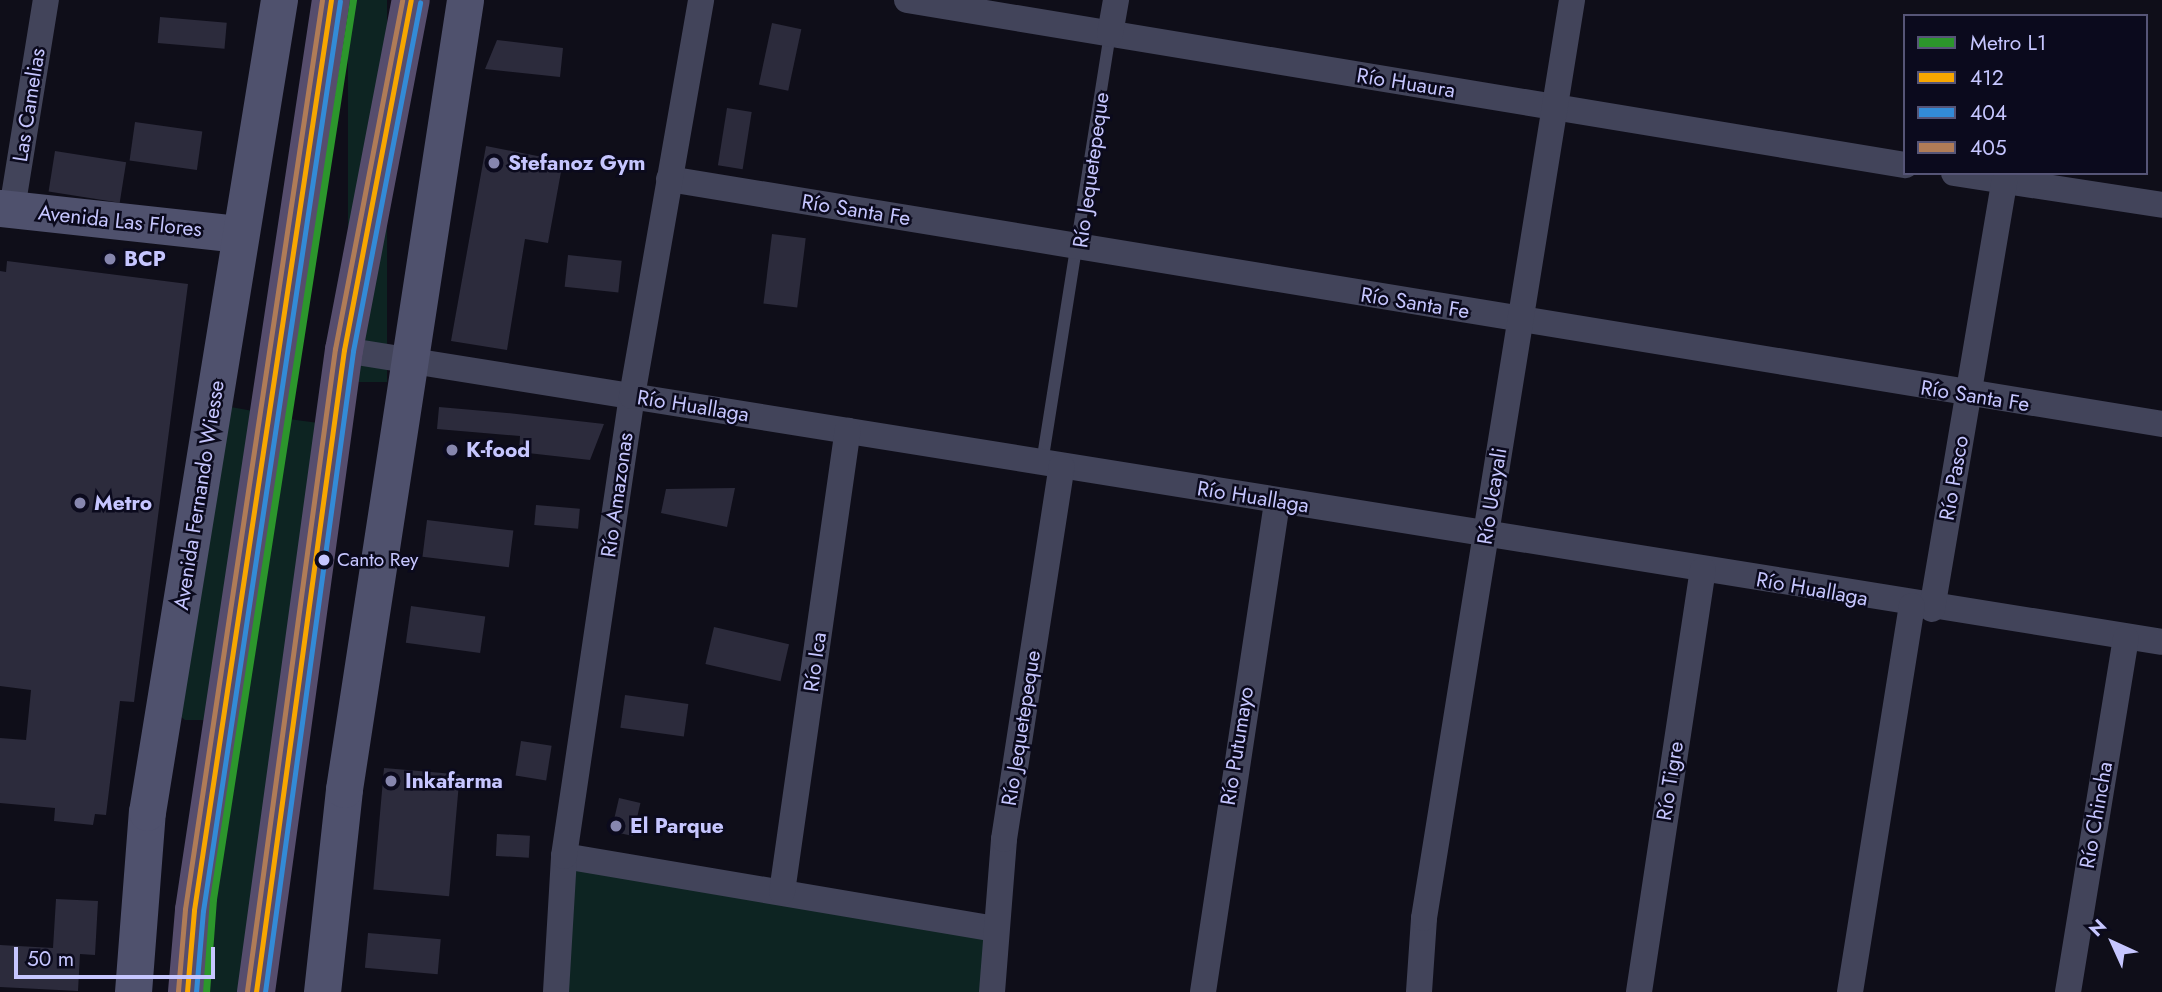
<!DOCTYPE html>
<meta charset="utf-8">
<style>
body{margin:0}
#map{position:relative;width:2162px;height:992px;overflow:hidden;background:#0f0e19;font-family:Jost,sans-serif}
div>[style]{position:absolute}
.green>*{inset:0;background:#0d2422;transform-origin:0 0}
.building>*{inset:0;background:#2c2b3c;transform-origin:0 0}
.lane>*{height:12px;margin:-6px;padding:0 6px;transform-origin:6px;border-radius:6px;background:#42445a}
.street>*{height:26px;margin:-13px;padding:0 13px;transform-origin:13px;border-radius:13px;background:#42445a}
.secondary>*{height:37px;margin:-18.5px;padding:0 18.5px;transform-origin:18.5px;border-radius:18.5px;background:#4f516d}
.primary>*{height:38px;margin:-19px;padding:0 19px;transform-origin:19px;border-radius:19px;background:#564d6d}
.bus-1>*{height:5px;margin:-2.5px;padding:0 2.5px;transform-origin:2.5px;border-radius:2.5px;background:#f7a600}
.bus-2>*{height:5px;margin:-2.5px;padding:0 2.5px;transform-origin:2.5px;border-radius:2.5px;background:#338bd7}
.bus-3>*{height:5px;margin:-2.5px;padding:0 2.5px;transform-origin:2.5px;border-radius:2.5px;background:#b07c57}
.metro-1>*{height:7px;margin:-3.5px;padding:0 3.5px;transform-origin:3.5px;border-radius:3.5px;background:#2c962c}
.dots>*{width:19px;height:19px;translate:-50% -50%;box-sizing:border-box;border:4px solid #0b0a1d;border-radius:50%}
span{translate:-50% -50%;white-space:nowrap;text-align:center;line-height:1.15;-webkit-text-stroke:5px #0b0a1d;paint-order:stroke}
.bus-label{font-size:19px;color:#c6c6ff}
.left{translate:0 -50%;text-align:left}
.street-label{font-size:21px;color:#c6c6ff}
.poi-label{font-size:21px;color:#c6c6ff;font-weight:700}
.legend{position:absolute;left:1903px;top:14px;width:245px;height:161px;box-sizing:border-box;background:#0b0a1d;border:2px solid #565577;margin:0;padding:9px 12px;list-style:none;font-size:21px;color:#c6c6ff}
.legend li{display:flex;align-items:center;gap:14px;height:35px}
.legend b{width:35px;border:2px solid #565577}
.north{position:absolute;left:2078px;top:908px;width:70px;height:70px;-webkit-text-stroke:5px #0b0a1d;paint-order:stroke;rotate:315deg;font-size:19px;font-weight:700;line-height:28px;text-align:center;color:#c6c6ff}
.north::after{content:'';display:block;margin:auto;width:24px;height:32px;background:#c6c6ff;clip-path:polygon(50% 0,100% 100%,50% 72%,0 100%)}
.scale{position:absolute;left:14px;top:947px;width:201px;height:32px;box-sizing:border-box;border:4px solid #c6c6ff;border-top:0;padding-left:9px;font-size:21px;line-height:24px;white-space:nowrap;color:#c6c6ff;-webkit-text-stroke:5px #0b0a1d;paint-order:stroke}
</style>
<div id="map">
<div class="green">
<div style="left:348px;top:0;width:39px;height:382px"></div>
<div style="clip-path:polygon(225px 406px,259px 412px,204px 720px,185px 720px,176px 713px)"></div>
<div style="left:282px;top:418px;width:42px;height:580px;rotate:8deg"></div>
<div style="clip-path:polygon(564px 856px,994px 929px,992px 992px,556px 992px)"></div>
</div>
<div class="building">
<div style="left:160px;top:17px;width:67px;height:26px;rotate:5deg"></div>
<div style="left:772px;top:23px;width:30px;height:63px;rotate:12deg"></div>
<div style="clip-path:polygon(497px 40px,563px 48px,560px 77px,485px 69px)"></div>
<div style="left:727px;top:108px;width:25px;height:58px;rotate:9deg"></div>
<div style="left:135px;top:122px;width:68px;height:39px;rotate:8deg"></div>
<div style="clip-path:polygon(486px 146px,563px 161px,548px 243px,525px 239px,507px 350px,451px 341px)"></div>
<div style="left:55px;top:151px;width:72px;height:41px;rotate:9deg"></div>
<div style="left:772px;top:234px;width:34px;height:70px;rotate:7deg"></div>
<div style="left:568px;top:255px;width:54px;height:32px;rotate:6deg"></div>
<div style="clip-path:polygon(7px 261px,188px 284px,134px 702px,120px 701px,106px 815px,95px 814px,93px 825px,54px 821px,55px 808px,0 803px,0 738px,26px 740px,31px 690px,0 686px,0 271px,6px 272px)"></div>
<div style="clip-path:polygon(439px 407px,507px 413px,604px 424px,590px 460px,519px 452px,520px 436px,437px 429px)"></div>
<div style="clip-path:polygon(735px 488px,727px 527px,661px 513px,666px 489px)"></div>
<div style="left:536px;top:505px;width:44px;height:20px;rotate:5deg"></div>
<div style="left:427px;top:520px;width:87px;height:37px;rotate:7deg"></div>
<div style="left:411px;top:606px;width:75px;height:37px;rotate:8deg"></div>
<div style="left:714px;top:627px;width:77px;height:38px;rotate:13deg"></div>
<div style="left:625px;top:695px;width:64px;height:33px;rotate:8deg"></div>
<div style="left:521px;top:741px;width:31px;height:35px;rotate:9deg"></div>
<div style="left:384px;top:768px;width:76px;height:122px;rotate:5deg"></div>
<div style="left:619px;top:798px;width:22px;height:34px;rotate:13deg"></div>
<div style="left:497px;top:834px;width:33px;height:22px;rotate:3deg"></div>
<div style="clip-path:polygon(56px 899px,98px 901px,95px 955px,80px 954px,78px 991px,0 987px,0 945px,53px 948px)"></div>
<div style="left:368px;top:933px;width:73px;height:35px;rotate:5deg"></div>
</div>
<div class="lane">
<div style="left:1042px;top:463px;width:434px;rotate:-81deg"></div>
</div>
<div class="street">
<div style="left:907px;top:0;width:1012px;rotate:9.39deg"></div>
<div style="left:1110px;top:34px;width:35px;rotate:-80deg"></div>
<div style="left:1954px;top:173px;width:210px;rotate:8.7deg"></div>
<div style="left:669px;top:179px;width:1513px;rotate:9.32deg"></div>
<div style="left:12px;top:209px;width:212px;rotate:-80.8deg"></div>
<div style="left:344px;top:350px;width:1841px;rotate:9.12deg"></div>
<div style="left:1932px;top:609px;width:433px;rotate:-80.4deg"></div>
<div style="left:564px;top:856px;width:436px;rotate:9.6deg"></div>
<div style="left:782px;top:892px;width:466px;rotate:-81.9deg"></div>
<div style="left:556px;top:992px;width:136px;rotate:-86.6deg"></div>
<div style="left:564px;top:856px;width:465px;rotate:-81.6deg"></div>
<div style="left:632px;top:396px;width:402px;rotate:-80.1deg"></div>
<div style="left:992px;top:992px;width:153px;rotate:-85.5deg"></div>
<div style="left:1004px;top:839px;width:377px;rotate:-81.2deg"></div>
<div style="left:1203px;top:992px;width:497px;rotate:-81.4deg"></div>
<div style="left:1419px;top:992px;width:74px;rotate:-86.1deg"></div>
<div style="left:1424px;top:918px;width:930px;rotate:-80.84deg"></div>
<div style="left:1639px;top:992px;width:427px;rotate:-81.4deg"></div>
<div style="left:1850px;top:992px;width:391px;rotate:-80.9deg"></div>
<div style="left:2068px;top:992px;width:358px;rotate:-80.7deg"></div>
</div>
<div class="secondary">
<div style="left:0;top:208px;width:241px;rotate:6.2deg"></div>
<div style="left:133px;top:992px;width:181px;rotate:-85.6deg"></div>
<div style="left:147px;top:812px;width:823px;rotate:-80.77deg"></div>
<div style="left:322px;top:992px;width:204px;rotate:-83.8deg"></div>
<div style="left:344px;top:789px;width:798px;rotate:-81.28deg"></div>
</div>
<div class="primary">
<div style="left:187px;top:992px;width:82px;rotate:-85.1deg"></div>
<div style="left:194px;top:910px;width:920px;rotate:-81.44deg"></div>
<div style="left:256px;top:992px;width:648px;rotate:-82.2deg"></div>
<div style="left:344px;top:350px;width:356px;rotate:-79.2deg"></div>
</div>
<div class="bus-1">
<div style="left:187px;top:992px;width:82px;rotate:-85.1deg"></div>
<div style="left:194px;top:910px;width:920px;rotate:-81.44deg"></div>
<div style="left:256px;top:992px;width:648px;rotate:-82.2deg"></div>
<div style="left:344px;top:350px;width:356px;rotate:-79.2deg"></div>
</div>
<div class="bus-2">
<div style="left:196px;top:992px;width:81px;rotate:-85.1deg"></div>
<div style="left:203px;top:911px;width:920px;rotate:-81.44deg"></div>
<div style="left:265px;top:992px;width:647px;rotate:-82.18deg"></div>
<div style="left:353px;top:351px;width:355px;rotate:-79.1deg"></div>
</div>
<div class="bus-3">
<div style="left:178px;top:991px;width:82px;rotate:-85.1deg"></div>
<div style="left:185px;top:909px;width:919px;rotate:-81.43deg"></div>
<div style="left:247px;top:991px;width:648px;rotate:-82.2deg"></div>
<div style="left:335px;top:349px;width:355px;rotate:-79.1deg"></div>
</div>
<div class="metro-1">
<div style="left:206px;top:992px;width:93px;rotate:-85.7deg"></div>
<div style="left:213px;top:899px;width:910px;rotate:-81.15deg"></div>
</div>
<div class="dots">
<div style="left:494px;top:163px;background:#8686ae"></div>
<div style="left:110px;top:259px;background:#8686ae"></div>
<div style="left:452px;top:450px;background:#8686ae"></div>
<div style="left:80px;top:503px;background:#8686ae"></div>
<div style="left:324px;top:560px;background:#c6c6ff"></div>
<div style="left:391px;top:781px;background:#8686ae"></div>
<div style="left:616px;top:826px;background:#8686ae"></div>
</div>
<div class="bus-label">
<span class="left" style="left:337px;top:560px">Canto Rey</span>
</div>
<div class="street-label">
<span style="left:1406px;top:83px;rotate:9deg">Río Huaura</span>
<span style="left:29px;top:105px;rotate:-81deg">Las Camelias</span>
<span style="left:1091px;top:170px;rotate:-82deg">Río Jequetepeque</span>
<span style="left:856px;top:210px;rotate:9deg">Río Santa Fe</span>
<span style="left:120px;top:221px;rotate:6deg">Avenida Las Flores</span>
<span style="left:1415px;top:303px;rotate:9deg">Río Santa Fe</span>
<span style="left:1975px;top:396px;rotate:9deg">Río Santa Fe</span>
<span style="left:693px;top:406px;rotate:9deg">Río Huallaga</span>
<span style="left:1954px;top:478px;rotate:-80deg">Río Pasco</span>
<span style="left:199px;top:495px;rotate:-81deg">Avenida Fernando Wiesse</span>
<span style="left:617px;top:495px;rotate:-82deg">Río Amazonas</span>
<span style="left:1492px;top:496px;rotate:-81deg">Río Ucayali</span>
<span style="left:1253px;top:497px;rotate:9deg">Río Huallaga</span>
<span style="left:1812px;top:589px;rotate:10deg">Río Huallaga</span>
<span style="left:815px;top:662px;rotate:-82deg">Río Ica</span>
<span style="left:1021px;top:728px;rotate:-81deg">Río Jequetepeque</span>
<span style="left:1237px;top:746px;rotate:-81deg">Río Putumayo</span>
<span style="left:1670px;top:781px;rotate:-81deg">Río Tigre</span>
<span style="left:2096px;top:815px;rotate:-80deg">Río Chincha</span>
</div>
<div class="poi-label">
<span class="left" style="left:508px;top:163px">Stefanoz Gym</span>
<span class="left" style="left:124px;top:259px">BCP</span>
<span class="left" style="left:466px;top:450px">K-food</span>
<span class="left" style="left:94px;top:503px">Metro</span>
<span class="left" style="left:405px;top:781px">Inkafarma</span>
<span class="left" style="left:630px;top:826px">El Parque</span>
</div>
<ul class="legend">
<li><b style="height:9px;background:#2c962c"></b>Metro L1</li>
<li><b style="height:9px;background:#f7a600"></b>412</li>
<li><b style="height:9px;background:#338bd7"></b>404</li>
<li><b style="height:9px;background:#b07c57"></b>405</li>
</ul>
<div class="north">N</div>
<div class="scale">50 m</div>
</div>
